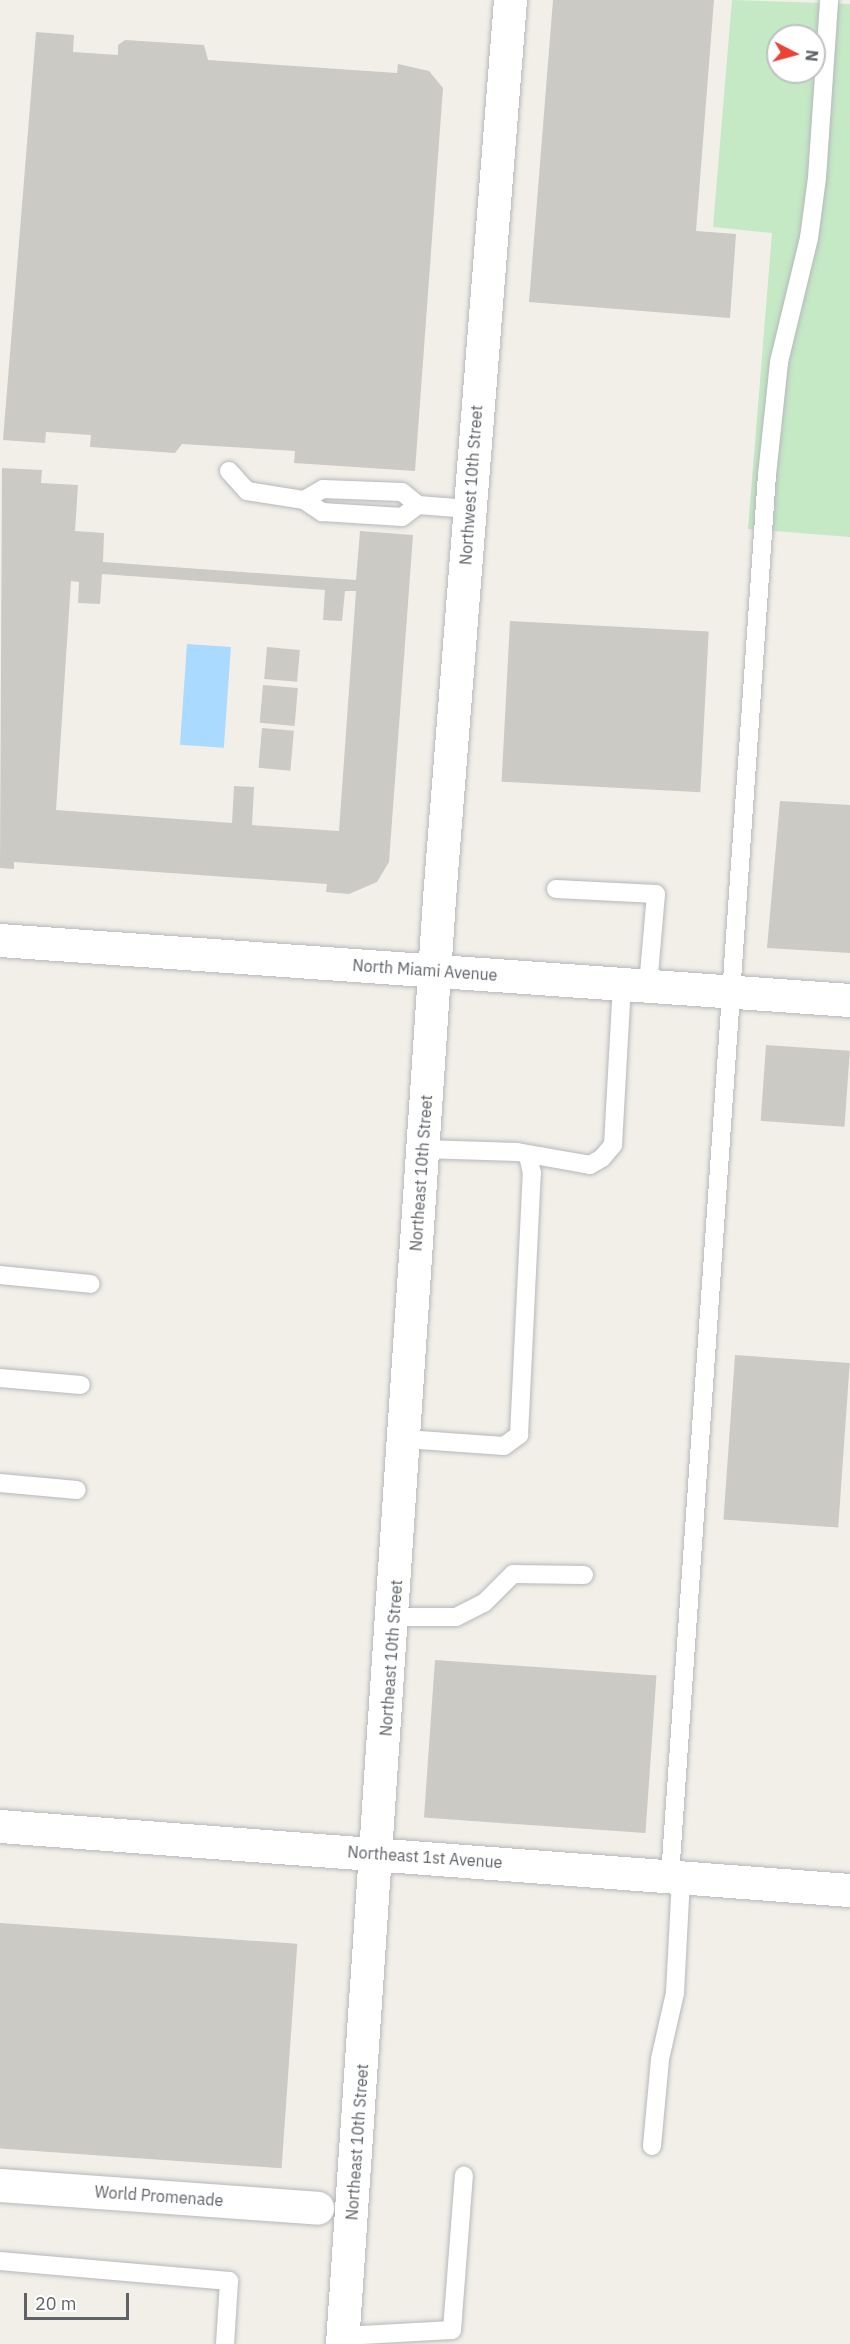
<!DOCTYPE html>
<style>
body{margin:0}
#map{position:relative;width:850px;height:2344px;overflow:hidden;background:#f1efe8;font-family:"IBM Plex Sans",sans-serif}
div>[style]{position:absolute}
.green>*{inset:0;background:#c5e8c5}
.water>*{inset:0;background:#aadaff;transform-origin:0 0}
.building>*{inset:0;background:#cccac5;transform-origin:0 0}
.roads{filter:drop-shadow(0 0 2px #b5b8bc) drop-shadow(0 0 2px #b5b8bc)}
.lane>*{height:18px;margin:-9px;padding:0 9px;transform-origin:9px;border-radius:9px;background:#fff}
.street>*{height:33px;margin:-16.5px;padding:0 16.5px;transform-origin:16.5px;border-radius:16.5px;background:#fff}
.secondary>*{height:33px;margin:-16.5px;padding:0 16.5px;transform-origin:16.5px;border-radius:16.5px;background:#fff}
span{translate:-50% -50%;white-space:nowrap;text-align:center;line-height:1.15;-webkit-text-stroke:4.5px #fff;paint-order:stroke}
.street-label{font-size:16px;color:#5f6368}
.north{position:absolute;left:766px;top:24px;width:60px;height:60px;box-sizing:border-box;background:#fff;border:2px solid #bfc1c3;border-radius:50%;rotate:96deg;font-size:16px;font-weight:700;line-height:24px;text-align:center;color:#5f6368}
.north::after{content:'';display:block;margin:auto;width:21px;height:27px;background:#ea4335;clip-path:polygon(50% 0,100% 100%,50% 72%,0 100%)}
.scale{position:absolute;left:24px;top:2293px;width:105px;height:27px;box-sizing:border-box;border:3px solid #5f6368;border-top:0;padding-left:8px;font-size:18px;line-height:21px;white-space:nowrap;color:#5f6368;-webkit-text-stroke:4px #fff;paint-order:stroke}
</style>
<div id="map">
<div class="green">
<div style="clip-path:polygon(evenodd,732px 0,850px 4px,850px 537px,748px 529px,772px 233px,713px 227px,732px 0,778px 36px,814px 36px,814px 72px,778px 72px,778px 36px)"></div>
</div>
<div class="water">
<div style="left:187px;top:644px;width:44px;height:101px;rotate:4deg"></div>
</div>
<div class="building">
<div style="clip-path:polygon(553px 0,714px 0,696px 231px,736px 234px,730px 318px,529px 302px)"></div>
<div style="clip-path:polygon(36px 32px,74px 35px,73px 52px,118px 55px,118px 45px,125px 40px,204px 45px,208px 60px,397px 73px,398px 64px,429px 71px,443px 88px,415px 471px,294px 463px,295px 451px,182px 444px,175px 453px,90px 447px,91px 435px,46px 432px,45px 443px,3px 440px)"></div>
<div style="clip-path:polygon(evenodd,2px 468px,42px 470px,41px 483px,78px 485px,75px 531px,104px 533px,103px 562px,356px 580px,360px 531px,413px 535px,389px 862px,377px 882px,349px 894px,326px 892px,327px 884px,14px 862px,14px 869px,0 868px,2px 468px,102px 574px,325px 590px,323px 620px,342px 621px,345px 591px,356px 591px,339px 831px,252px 825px,254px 787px,234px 786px,232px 823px,56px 810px,71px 581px,79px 582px,78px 603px,100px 604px,102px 574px)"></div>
<div style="left:510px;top:621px;width:199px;height:161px;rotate:3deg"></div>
<div style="left:267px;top:647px;width:33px;height:32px;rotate:5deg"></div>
<div style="left:263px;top:685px;width:35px;height:38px;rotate:5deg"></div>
<div style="left:262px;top:728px;width:32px;height:40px;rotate:5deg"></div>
<div style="clip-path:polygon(780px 801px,850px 805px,850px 953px,767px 948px)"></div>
<div style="left:766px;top:1045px;width:84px;height:76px;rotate:4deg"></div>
<div style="left:735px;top:1355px;width:115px;height:165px;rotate:4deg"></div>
<div style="left:435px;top:1660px;width:222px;height:158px;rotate:4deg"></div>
<div style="left:0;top:1923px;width:298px;height:225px;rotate:4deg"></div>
</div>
<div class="roads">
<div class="lane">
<div style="left:229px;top:471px;width:27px;rotate:48deg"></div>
<div style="left:247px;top:491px;width:58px;rotate:9deg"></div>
<div style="left:304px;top:500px;width:22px;rotate:34deg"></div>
<div style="left:322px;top:512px;width:80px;rotate:3.6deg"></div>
<div style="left:402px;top:517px;width:20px;rotate:-37deg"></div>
<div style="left:304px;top:500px;width:22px;rotate:-30deg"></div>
<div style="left:323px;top:489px;width:79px;rotate:2.2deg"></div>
<div style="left:402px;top:492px;width:21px;rotate:39deg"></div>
<div style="left:418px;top:505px;width:51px;rotate:4.5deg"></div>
<div style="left:556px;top:889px;width:100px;rotate:2.9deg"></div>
<div style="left:656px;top:894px;width:91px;rotate:95deg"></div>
<div style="left:423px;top:1149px;width:94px;rotate:1.8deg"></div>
<div style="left:517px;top:1152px;width:74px;rotate:10.1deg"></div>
<div style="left:590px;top:1165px;width:14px;rotate:-30deg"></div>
<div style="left:602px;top:1158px;width:17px;rotate:-50deg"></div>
<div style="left:613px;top:1145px;width:162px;rotate:-86.8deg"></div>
<div style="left:0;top:1275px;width:91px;rotate:5.6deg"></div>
<div style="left:0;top:1378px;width:81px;rotate:4.9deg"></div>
<div style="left:405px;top:1439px;width:99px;rotate:4deg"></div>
<div style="left:504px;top:1446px;width:19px;rotate:-36deg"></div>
<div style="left:519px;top:1435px;width:262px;rotate:-87.2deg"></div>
<div style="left:532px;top:1173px;width:17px;rotate:-103deg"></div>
<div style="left:0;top:1483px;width:77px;rotate:5.2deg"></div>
<div style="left:394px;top:1617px;width:62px"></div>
<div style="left:456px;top:1617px;width:31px;rotate:-27deg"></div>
<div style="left:484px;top:1603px;width:41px;rotate:-45deg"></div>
<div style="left:513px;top:1574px;width:71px;rotate:0.8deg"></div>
<div style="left:670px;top:1876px;width:1404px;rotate:-86.04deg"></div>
<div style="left:767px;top:475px;width:114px;rotate:-83.9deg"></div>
<div style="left:779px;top:362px;width:128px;rotate:-76.4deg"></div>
<div style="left:809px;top:238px;width:61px;rotate:-82.4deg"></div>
<div style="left:817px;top:178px;width:178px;rotate:-86.1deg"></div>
<div style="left:652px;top:2146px;width:87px;rotate:-84.7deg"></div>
<div style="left:660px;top:2059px;width:68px;rotate:-77.2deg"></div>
<div style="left:675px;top:1993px;width:116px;rotate:-87deg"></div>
<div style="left:0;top:2261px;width:230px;rotate:5deg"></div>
<div style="left:229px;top:2281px;width:63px;rotate:93.6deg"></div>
<div style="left:343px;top:2336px;width:109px;rotate:-3.2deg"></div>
<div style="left:452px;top:2330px;width:155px;rotate:-85.6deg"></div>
</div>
<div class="street">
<div style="left:0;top:2185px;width:318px;rotate:4.1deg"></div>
</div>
<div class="secondary">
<div style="left:0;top:940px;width:852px;rotate:4.04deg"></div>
<div style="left:0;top:1826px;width:852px;rotate:4.31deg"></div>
<div style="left:342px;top:2344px;width:1449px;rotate:-86.16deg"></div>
<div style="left:439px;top:898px;width:901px;rotate:-85.48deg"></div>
</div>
</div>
<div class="street-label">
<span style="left:471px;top:485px;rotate:-86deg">Northwest 10th Street</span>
<span style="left:425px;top:970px;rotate:4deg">North Miami Avenue</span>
<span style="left:421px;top:1173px;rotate:-86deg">Northeast 10th Street</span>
<span style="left:391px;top:1658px;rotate:-86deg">Northeast 10th Street</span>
<span style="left:425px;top:1857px;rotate:4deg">Northeast 1st Avenue</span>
<span style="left:357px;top:2142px;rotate:-86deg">Northeast 10th Street</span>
<span style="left:159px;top:2196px;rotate:4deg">World Promenade</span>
</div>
<div class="north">N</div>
<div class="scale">20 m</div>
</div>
